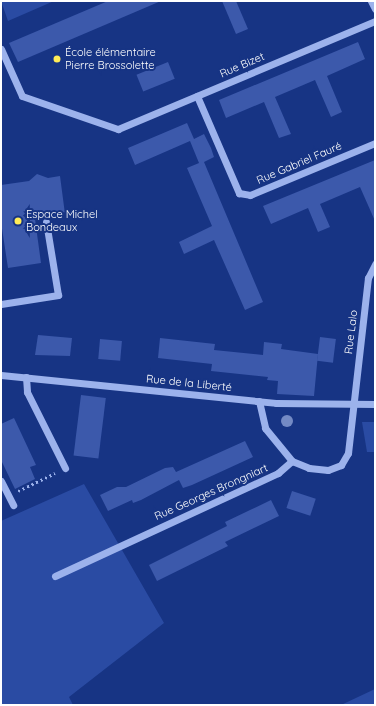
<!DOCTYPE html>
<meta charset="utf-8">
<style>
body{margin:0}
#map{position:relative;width:376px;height:706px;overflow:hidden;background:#173484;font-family:Quicksand,sans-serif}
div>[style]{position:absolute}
.green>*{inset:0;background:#2a4ba3}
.building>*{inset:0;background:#3c59ab;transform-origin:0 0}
.path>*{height:2.5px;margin-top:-1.25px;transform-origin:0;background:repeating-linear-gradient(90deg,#9cb2ec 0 2px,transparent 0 5px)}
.minor>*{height:7px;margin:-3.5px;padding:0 3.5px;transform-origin:3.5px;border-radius:3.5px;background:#9cb2ec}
.trees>*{width:12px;height:12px;margin:-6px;border-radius:50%;background:#748ac4}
.dots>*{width:11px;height:11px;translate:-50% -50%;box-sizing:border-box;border:2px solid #173484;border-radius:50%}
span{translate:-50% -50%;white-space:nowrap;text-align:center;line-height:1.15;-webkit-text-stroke:4px #173484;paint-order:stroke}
.poi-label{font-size:11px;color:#fff}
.left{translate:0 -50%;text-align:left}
.street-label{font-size:11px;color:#fff}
.frame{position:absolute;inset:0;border:2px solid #fff;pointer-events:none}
</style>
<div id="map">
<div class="green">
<div style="clip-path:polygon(1px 1px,54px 1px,8px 21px)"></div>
<div style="clip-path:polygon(362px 422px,375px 422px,375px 452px,367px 452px)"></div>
<div style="clip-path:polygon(84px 484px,164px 623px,69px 697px,73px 705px,1px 705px,1px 521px)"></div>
<div style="clip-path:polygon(375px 689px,375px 705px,341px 705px)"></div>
</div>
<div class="building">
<div style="clip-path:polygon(108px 1px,161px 1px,18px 62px,9px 43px)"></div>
<div style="clip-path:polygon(222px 1px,236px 1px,248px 29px,236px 34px)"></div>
<div style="clip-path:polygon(358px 42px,365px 59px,327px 76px,342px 112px,331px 117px,315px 80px,275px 97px,291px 134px,279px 138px,264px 102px,226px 118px,219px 100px)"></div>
<div style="left:168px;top:62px;width:18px;height:34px;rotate:68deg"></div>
<div style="clip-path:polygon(187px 123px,194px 139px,204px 134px,211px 148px,214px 157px,204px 162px,263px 302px,245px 310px,214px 240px,184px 254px,179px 242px,212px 226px,187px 168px,199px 163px,190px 141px,135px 165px,128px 148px)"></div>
<div style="clip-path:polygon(375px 160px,375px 221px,360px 187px,320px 204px,330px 227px,318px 232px,308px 208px,271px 224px,263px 206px)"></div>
<div style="clip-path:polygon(37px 174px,48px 178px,60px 176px,65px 214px,35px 219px,41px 263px,8px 268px,1px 222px,1px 185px,29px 181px)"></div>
<div style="clip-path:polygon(38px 335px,72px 338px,70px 356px,35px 355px)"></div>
<div style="left:320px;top:337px;width:16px;height:24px;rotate:7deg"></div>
<div style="clip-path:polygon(160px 338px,215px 344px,214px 350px,263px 355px,264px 342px,282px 344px,281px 349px,318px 354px,314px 396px,277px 394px,278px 381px,267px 380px,268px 377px,211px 371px,212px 364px,158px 358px)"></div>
<div style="left:100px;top:339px;width:22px;height:20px;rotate:5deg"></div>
<div style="left:81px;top:395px;width:25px;height:61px;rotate:7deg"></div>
<div style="clip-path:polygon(14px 418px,36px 465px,30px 467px,35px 479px,15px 489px,1px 460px,1px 424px)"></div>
<div style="clip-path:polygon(245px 441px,253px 457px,192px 485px,183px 488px,179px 480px,141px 500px,133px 503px,132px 500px,108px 511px,100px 495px,117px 487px,126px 487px,165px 468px,173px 467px,176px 472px)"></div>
<div style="left:292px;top:491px;width:25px;height:18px;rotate:18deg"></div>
<div style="clip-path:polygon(271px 500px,279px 516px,225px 542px,228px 546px,157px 581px,149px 565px,227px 526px,225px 522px)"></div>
</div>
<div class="path">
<div style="left:18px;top:491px;width:41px;rotate:-25.9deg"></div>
</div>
<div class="minor">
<div style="left:371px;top:1px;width:9px;rotate:63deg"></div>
<div style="left:1px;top:49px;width:51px;rotate:65.9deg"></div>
<div style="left:22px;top:96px;width:102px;rotate:19deg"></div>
<div style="left:118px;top:129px;width:279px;rotate:-22.8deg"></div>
<div style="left:197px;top:96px;width:106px;rotate:66.6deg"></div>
<div style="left:239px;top:193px;width:11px;rotate:10deg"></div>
<div style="left:250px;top:195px;width:135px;rotate:-22.6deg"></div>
<div style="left:1px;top:304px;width:58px;rotate:-9deg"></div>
<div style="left:58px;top:295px;width:74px;rotate:-99.3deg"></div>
<div style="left:1px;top:375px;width:276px;rotate:5.8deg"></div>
<div style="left:276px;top:403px;width:99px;rotate:0.6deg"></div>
<div style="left:26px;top:377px;width:15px;rotate:86deg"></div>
<div style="left:27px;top:392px;width:85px;rotate:63.4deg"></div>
<div style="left:259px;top:401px;width:28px;rotate:77deg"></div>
<div style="left:265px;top:428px;width:43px;rotate:50.7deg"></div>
<div style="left:292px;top:461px;width:18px;rotate:22deg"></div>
<div style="left:309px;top:468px;width:19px;rotate:6deg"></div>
<div style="left:328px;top:470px;width:14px;rotate:-21deg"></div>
<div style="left:341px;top:465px;width:14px;rotate:-60deg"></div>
<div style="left:348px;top:453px;width:176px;rotate:-83.5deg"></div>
<div style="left:368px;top:278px;width:16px;rotate:-63deg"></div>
<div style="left:1px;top:481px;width:27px;rotate:63deg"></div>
<div style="left:55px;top:576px;width:246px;rotate:-24.8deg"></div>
<div style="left:278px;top:473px;width:18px;rotate:-41deg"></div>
</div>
<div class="trees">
<div style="left:287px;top:421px"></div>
</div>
<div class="dots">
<div style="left:57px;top:59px;background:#ffec57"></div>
<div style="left:18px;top:221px;background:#ffec57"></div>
</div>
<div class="poi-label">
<span class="left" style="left:65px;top:59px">École élémentaire<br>Pierre Brossolette</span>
<span class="left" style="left:26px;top:221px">Espace Michel<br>Bondeaux</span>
</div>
<div class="street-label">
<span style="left:242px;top:65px;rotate:-23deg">Rue Bizet</span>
<span style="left:299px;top:163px;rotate:-23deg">Rue Gabriel Fauré</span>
<span style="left:351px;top:332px;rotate:-83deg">Rue Lalo</span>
<span style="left:189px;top:383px;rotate:6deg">Rue de la Liberté</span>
<span style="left:211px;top:492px;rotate:-24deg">Rue Georges Brongniart</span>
</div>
<div class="frame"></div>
</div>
